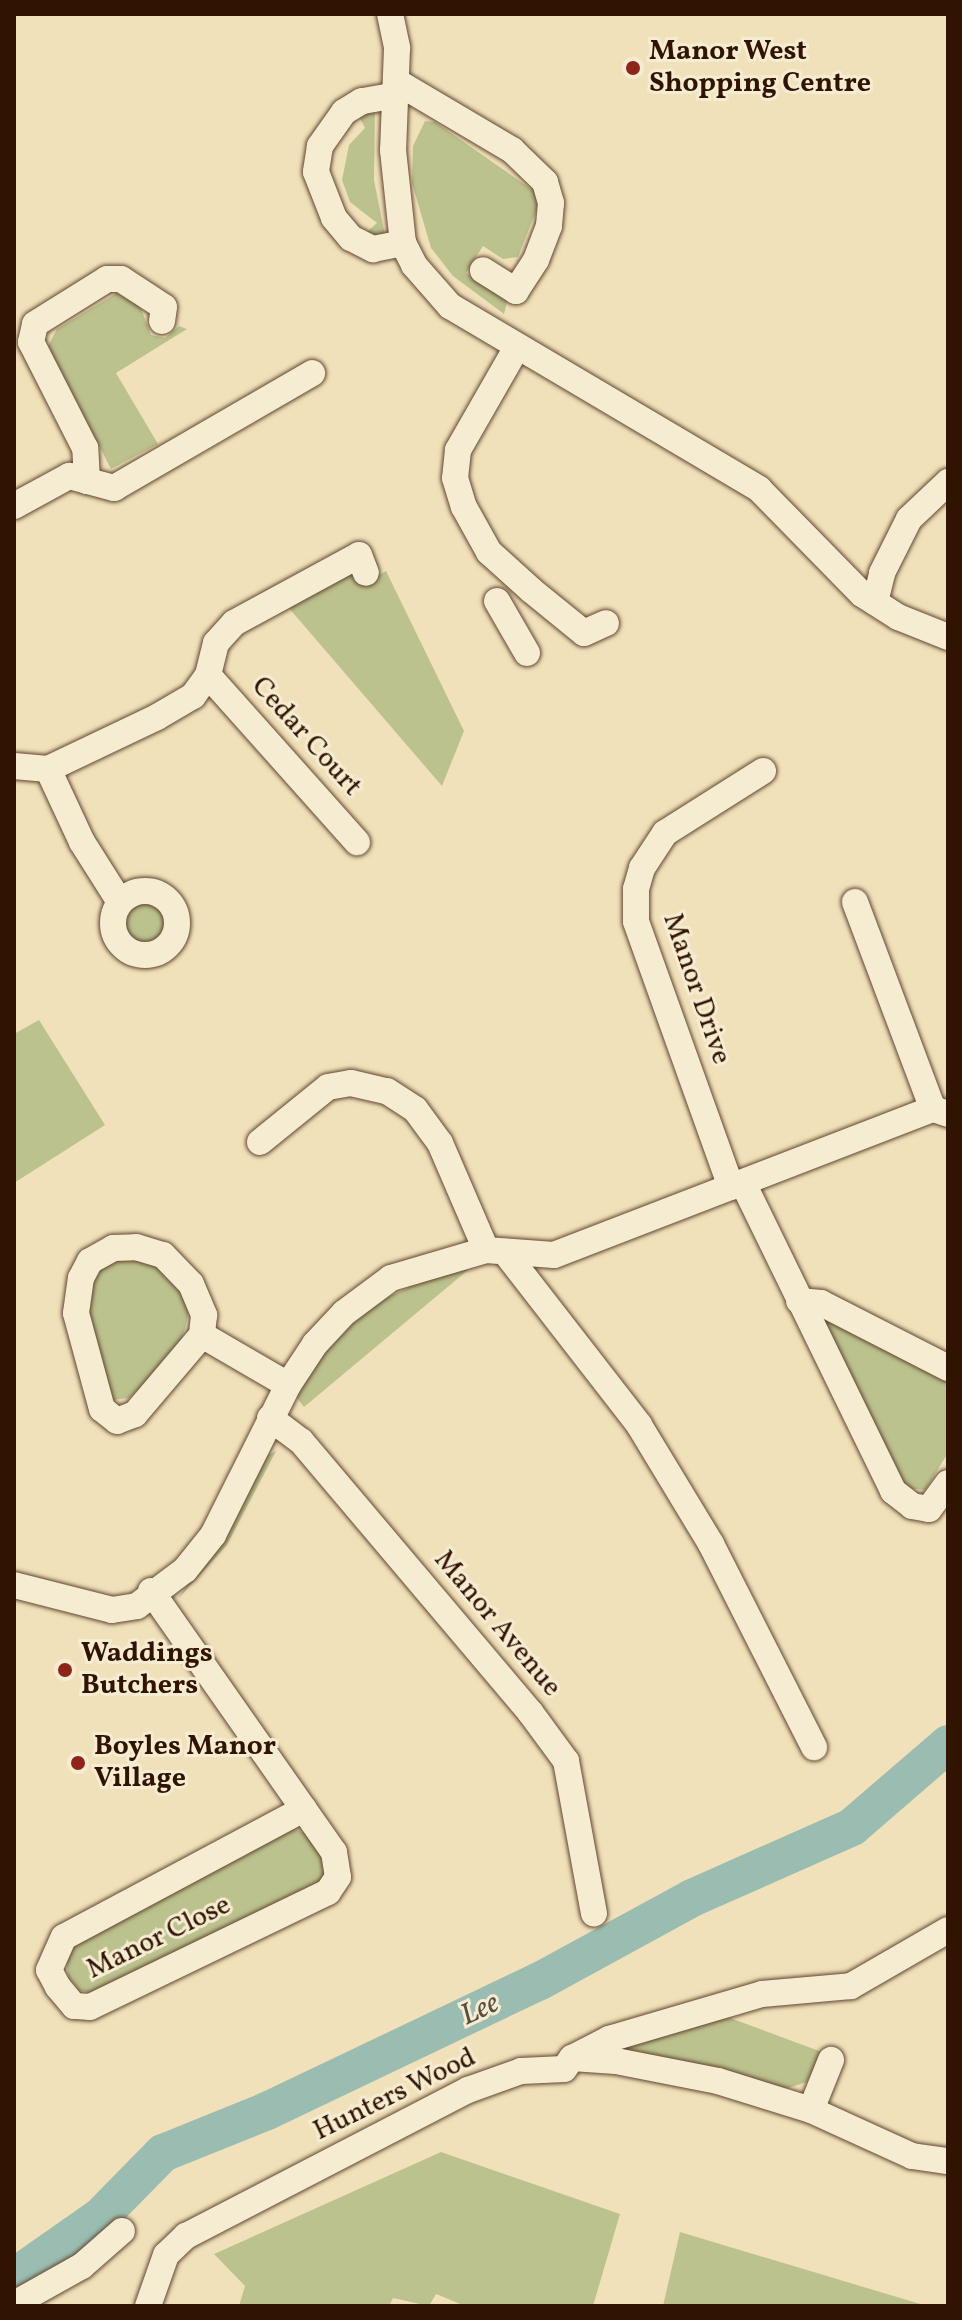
<!DOCTYPE html>
<style>
body{margin:0}
#map{position:relative;width:962px;height:2320px;overflow:hidden;background:#f1e1ba;font-family:Vollkorn,serif}
div>[style]{position:absolute}
.green>*{inset:0;background:#bcc28e}
.round{border-radius:50%}
.river>*{height:38px;margin:-19px;padding:0 19px;transform-origin:19px;border-radius:19px;background:#9bbdb1}
.roads{filter:drop-shadow(0 0 2px #614630) drop-shadow(0 0 2px #614630)}
.minor>*{height:26px;margin:-13px;padding:0 13px;transform-origin:13px;border-radius:13px;background:#f6ecd2}
.minor>.ring{margin:-13px;padding:0;box-sizing:content-box;background:none;border:26px solid #f6ecd2;border-radius:50%}
.dots>*{width:22px;height:22px;translate:-50% -50%;box-sizing:border-box;border:4px solid #f6ecd2;border-radius:50%}
span{translate:-50% -50%;white-space:nowrap;text-align:center;line-height:1.15;-webkit-text-stroke:6px #f6ecd2;paint-order:stroke}
.poi-label{font-size:28px;color:#311302;font-weight:700}
.left{translate:0 -50%;text-align:left}
.street-label{font-size:28px;color:#311302}
.water-label{font-size:30px;color:#564e3f;font-style:italic}
.frame{position:absolute;inset:0;border:16px solid #311302;pointer-events:none}
</style>
<div id="map">
<div class="green">
<div style="clip-path:polygon(375px 108px,374px 180px,386px 240px,367px 232px,377px 223px,350px 202px,342px 180px,349px 145px,365px 128px,359px 116px)"></div>
<div style="clip-path:polygon(425px 121px,435px 122px,534px 191px,538px 206px,518px 257px,503px 259px,483px 246px,466px 273px,507px 302px,504px 314px,453px 276px,431px 248px,412px 183px,413px 146px)"></div>
<div style="clip-path:polygon(117px 293px,140px 306px,151px 335px,165px 338px,179px 326px,187px 329px,116px 373px,158px 444px,111px 469px,48px 346px,57px 329px)"></div>
<div style="clip-path:polygon(386px 571px,464px 731px,442px 786px,288px 607px,354px 572px,363px 584px)"></div>
<div class="round" style="left:124px;top:903px;width:42px;height:42px"></div>
<div style="clip-path:polygon(39px 1020px,105px 1125px,14px 1183px,14px 1034px)"></div>
<div style="clip-path:polygon(145px 1256px,161px 1263px,183px 1293px,189px 1310px,185px 1329px,176px 1352px,129px 1398px,112px 1400px,83px 1302px,93px 1275px,111px 1259px)"></div>
<div style="clip-path:polygon(455px 1266px,468px 1270px,304px 1407px,294px 1394px,336px 1334px,382px 1300px)"></div>
<div style="clip-path:polygon(827px 1317px,948px 1377px,948px 1453px,925px 1490px,907px 1488px,824px 1335px,821px 1319px)"></div>
<div style="clip-path:polygon(276px 1451px,227px 1545px,178px 1599px,266px 1456px)"></div>
<div style="clip-path:polygon(294px 1829px,307px 1834px,328px 1865px,324px 1882px,97px 1994px,79px 1990px,68px 1976px,67px 1962px,75px 1944px,278px 1831px)"></div>
<div style="clip-path:polygon(714px 2012px,822px 2052px,807px 2082px,782px 2090px,604px 2045px)"></div>
<div style="clip-path:polygon(441px 2152px,620px 2214px,593px 2306px,465px 2306px,436px 2294px,429px 2306px,393px 2298px,389px 2306px,239px 2306px,245px 2286px,214px 2254px)"></div>
<div style="clip-path:polygon(680px 2232px,927px 2306px,663px 2306px)"></div>
</div>
<div class="river">
<div style="left:14px;top:2277px;width:105px;rotate:-34.9deg"></div>
<div style="left:100px;top:2217px;width:90px;rotate:-45.5deg"></div>
<div style="left:163px;top:2153px;width:112px;rotate:-22deg"></div>
<div style="left:267px;top:2111px;width:302px;rotate:-25.5deg"></div>
<div style="left:540px;top:1981px;width:173px;rotate:-28.6deg"></div>
<div style="left:692px;top:1898px;width:175px;rotate:-23.9deg"></div>
<div style="left:852px;top:1827px;width:127px;rotate:-40.8deg"></div>
</div>
<div class="roads">
<div class="minor">
<div style="left:390px;top:14px;width:35px;rotate:78deg"></div>
<div style="left:397px;top:48px;width:102px;rotate:92.2deg"></div>
<div style="left:393px;top:150px;width:94px;rotate:83.9deg"></div>
<div style="left:403px;top:243px;width:25px;rotate:63deg"></div>
<div style="left:414px;top:265px;width:55px;rotate:48.7deg"></div>
<div style="left:450px;top:306px;width:359px;rotate:30.6deg"></div>
<div style="left:759px;top:489px;width:147px;rotate:45.6deg"></div>
<div style="left:862px;top:594px;width:43px;rotate:32.6deg"></div>
<div style="left:898px;top:617px;width:54px;rotate:21.8deg"></div>
<div style="left:397px;top:82px;width:134px;rotate:30.6deg"></div>
<div style="left:512px;top:150px;width:46px;rotate:44.1deg"></div>
<div style="left:545px;top:182px;width:22px;rotate:74deg"></div>
<div style="left:551px;top:203px;width:23px;rotate:95deg"></div>
<div style="left:549px;top:226px;width:36px;rotate:111deg"></div>
<div style="left:536px;top:260px;width:37px;rotate:123deg"></div>
<div style="left:516px;top:291px;width:39px;rotate:-148deg"></div>
<div style="left:397px;top:95px;width:36px;rotate:170deg"></div>
<div style="left:362px;top:101px;width:21px;rotate:149deg"></div>
<div style="left:344px;top:112px;width:42px;rotate:125.2deg"></div>
<div style="left:320px;top:146px;width:26px;rotate:99deg"></div>
<div style="left:316px;top:172px;width:49px;rotate:68.6deg"></div>
<div style="left:334px;top:218px;width:26px;rotate:50deg"></div>
<div style="left:351px;top:238px;width:25px;rotate:27deg"></div>
<div style="left:373px;top:249px;width:31px;rotate:-11deg"></div>
<div style="left:517px;top:347px;width:119px;rotate:119.8deg"></div>
<div style="left:458px;top:450px;width:28px;rotate:96deg"></div>
<div style="left:455px;top:478px;width:30px;rotate:73deg"></div>
<div style="left:464px;top:507px;width:51px;rotate:60.9deg"></div>
<div style="left:489px;top:552px;width:57px;rotate:42.1deg"></div>
<div style="left:531px;top:590px;width:68px;rotate:39.1deg"></div>
<div style="left:584px;top:633px;width:24px;rotate:-24deg"></div>
<div style="left:87px;top:481px;width:33px;rotate:-93deg"></div>
<div style="left:85px;top:448px;width:119px;rotate:-117deg"></div>
<div style="left:31px;top:342px;width:18px;rotate:-77deg"></div>
<div style="left:35px;top:324px;width:85px;rotate:-32deg"></div>
<div style="left:107px;top:279px;width:14px"></div>
<div style="left:121px;top:279px;width:51px;rotate:33.1deg"></div>
<div style="left:164px;top:307px;width:14px;rotate:98deg"></div>
<div style="left:14px;top:506px;width:63px;rotate:-28.6deg"></div>
<div style="left:69px;top:476px;width:47px;rotate:14.9deg"></div>
<div style="left:114px;top:488px;width:229px;rotate:-30.1deg"></div>
<div style="left:497px;top:601px;width:60px;rotate:60deg"></div>
<div style="left:875px;top:602px;width:30px;rotate:-76deg"></div>
<div style="left:882px;top:573px;width:60px;rotate:-63.4deg"></div>
<div style="left:909px;top:519px;width:54px;rotate:-43.5deg"></div>
<div style="left:208px;top:675px;width:224px;rotate:48.3deg"></div>
<div style="left:14px;top:766px;width:34px;rotate:5deg"></div>
<div style="left:48px;top:769px;width:121px;rotate:-25.5deg"></div>
<div style="left:157px;top:717px;width:42px;rotate:-30.3deg"></div>
<div style="left:193px;top:696px;width:26px;rotate:-54deg"></div>
<div style="left:208px;top:675px;width:33px;rotate:-76deg"></div>
<div style="left:216px;top:643px;width:27px;rotate:-48deg"></div>
<div style="left:234px;top:623px;width:142px;rotate:-28.5deg"></div>
<div style="left:359px;top:555px;width:19px;rotate:69deg"></div>
<div style="left:48px;top:769px;width:81px;rotate:65deg"></div>
<div style="left:82px;top:842px;width:71px;rotate:57.7deg"></div>
<div class="ring" style="left:113px;top:891px;width:38px;height:38px"></div>
<div style="left:855px;top:902px;width:221px;rotate:69.4deg"></div>
<div style="left:260px;top:1142px;width:87px;rotate:-39deg"></div>
<div style="left:328px;top:1087px;width:23px;rotate:-10deg"></div>
<div style="left:351px;top:1083px;width:37px;rotate:13deg"></div>
<div style="left:387px;top:1091px;width:33px;rotate:33deg"></div>
<div style="left:415px;top:1109px;width:42px;rotate:53.7deg"></div>
<div style="left:440px;top:1143px;width:116px;rotate:66.7deg"></div>
<div style="left:743px;top:1183px;width:343px;rotate:64deg"></div>
<div style="left:893px;top:1491px;width:24px;rotate:38deg"></div>
<div style="left:912px;top:1506px;width:17px;rotate:10deg"></div>
<div style="left:929px;top:1509px;width:32px;rotate:-54deg"></div>
<div style="left:731px;top:1187px;width:282px;rotate:-109.7deg"></div>
<div style="left:636px;top:921px;width:32px;rotate:-90deg"></div>
<div style="left:636px;top:889px;width:22px;rotate:-74deg"></div>
<div style="left:642px;top:868px;width:42px;rotate:-56.7deg"></div>
<div style="left:665px;top:833px;width:116px;rotate:-32.3deg"></div>
<div style="left:505px;top:1252px;width:219px;rotate:52.2deg"></div>
<div style="left:639px;top:1425px;width:139px;rotate:58.8deg"></div>
<div style="left:711px;top:1544px;width:228px;rotate:63.1deg"></div>
<div style="left:799px;top:1301px;width:22px;rotate:5deg"></div>
<div style="left:821px;top:1303px;width:143px;rotate:27.1deg"></div>
<div style="left:202px;top:1335px;width:104px;rotate:130.3deg"></div>
<div style="left:135px;top:1414px;width:19px;rotate:159deg"></div>
<div style="left:117px;top:1421px;width:19px;rotate:-141deg"></div>
<div style="left:102px;top:1409px;width:99px;rotate:-105.2deg"></div>
<div style="left:76px;top:1313px;width:35px;rotate:-82deg"></div>
<div style="left:81px;top:1278px;width:19px;rotate:-62deg"></div>
<div style="left:90px;top:1261px;width:26px;rotate:-29deg"></div>
<div style="left:113px;top:1248px;width:23px;rotate:-2deg"></div>
<div style="left:136px;top:1247px;width:28px;rotate:17deg"></div>
<div style="left:163px;top:1255px;width:40px;rotate:46deg"></div>
<div style="left:191px;top:1284px;width:34px;rotate:67deg"></div>
<div style="left:204px;top:1315px;width:20px;rotate:96deg"></div>
<div style="left:202px;top:1335px;width:99px;rotate:30.2deg"></div>
<div style="left:270px;top:1418px;width:39px;rotate:37deg"></div>
<div style="left:301px;top:1441px;width:355px;rotate:49.8deg"></div>
<div style="left:530px;top:1712px;width:61px;rotate:53.7deg"></div>
<div style="left:566px;top:1761px;width:155px;rotate:79.6deg"></div>
<div style="left:14px;top:1585px;width:101px;rotate:14.3deg"></div>
<div style="left:112px;top:1610px;width:25px;rotate:-9deg"></div>
<div style="left:137px;top:1606px;width:60px;rotate:-36.9deg"></div>
<div style="left:185px;top:1570px;width:45px;rotate:-51.3deg"></div>
<div style="left:213px;top:1535px;width:168px;rotate:-63.4deg"></div>
<div style="left:288px;top:1385px;width:49px;rotate:-56.6deg"></div>
<div style="left:315px;top:1344px;width:42px;rotate:-46.9deg"></div>
<div style="left:344px;top:1313px;width:59px;rotate:-36.7deg"></div>
<div style="left:391px;top:1278px;width:99px;rotate:-16.4deg"></div>
<div style="left:486px;top:1250px;width:68px;rotate:4.2deg"></div>
<div style="left:554px;top:1255px;width:406px;rotate:-21.1deg"></div>
<div style="left:933px;top:1109px;width:16px;rotate:18deg"></div>
<div style="left:151px;top:1591px;width:319px;rotate:55deg"></div>
<div style="left:334px;top:1852px;width:25px;rotate:81deg"></div>
<div style="left:338px;top:1877px;width:18px;rotate:124deg"></div>
<div style="left:328px;top:1892px;width:264px;rotate:154.2deg"></div>
<div style="left:90px;top:2007px;width:16px;rotate:-176deg"></div>
<div style="left:74px;top:2006px;width:25px;rotate:-130deg"></div>
<div style="left:58px;top:1987px;width:19px;rotate:-118deg"></div>
<div style="left:49px;top:1970px;width:36px;rotate:-66deg"></div>
<div style="left:64px;top:1937px;width:272px;rotate:-28.1deg"></div>
<div style="left:572px;top:2058px;width:44px;rotate:3.9deg"></div>
<div style="left:616px;top:2061px;width:104px;rotate:11.1deg"></div>
<div style="left:718px;top:2081px;width:97px;rotate:17.3deg"></div>
<div style="left:811px;top:2110px;width:111px;rotate:24.5deg"></div>
<div style="left:912px;top:2156px;width:36px;rotate:8deg"></div>
<div style="left:811px;top:2110px;width:54px;rotate:-68.2deg"></div>
<div style="left:14px;top:2304px;width:78px;rotate:-29.2deg"></div>
<div style="left:82px;top:2266px;width:53px;rotate:-41.2deg"></div>
<div style="left:148px;top:2306px;width:54px;rotate:-70.6deg"></div>
<div style="left:166px;top:2255px;width:28px;rotate:-44deg"></div>
<div style="left:186px;top:2236px;width:318px;rotate:-27.4deg"></div>
<div style="left:468px;top:2090px;width:56px;rotate:-19.7deg"></div>
<div style="left:521px;top:2071px;width:43px;rotate:-2.7deg"></div>
<div style="left:564px;top:2069px;width:14px;rotate:-54deg"></div>
<div style="left:572px;top:2058px;width:42px;rotate:-27.2deg"></div>
<div style="left:609px;top:2039px;width:159px;rotate:-16.4deg"></div>
<div style="left:762px;top:1994px;width:89px;rotate:-5.1deg"></div>
<div style="left:851px;top:1986px;width:112px;rotate:-30deg"></div>
</div>
</div>
<div class="dots">
<div style="left:633px;top:68px;background:#8f2418"></div>
<div style="left:65px;top:1670px;background:#8f2418"></div>
<div style="left:78px;top:1763px;background:#8f2418"></div>
</div>
<div class="poi-label">
<span class="left" style="left:649px;top:68px">Manor West<br>Shopping Centre</span>
<span class="left" style="left:81px;top:1670px">Waddings<br>Butchers</span>
<span class="left" style="left:94px;top:1763px">Boyles Manor<br>Village</span>
</div>
<div class="street-label">
<span style="left:306px;top:737px;rotate:48deg">Cedar Court</span>
<span style="left:696px;top:989px;rotate:71deg">Manor Drive</span>
<span style="left:497px;top:1624px;rotate:50deg">Manor Avenue</span>
<span style="left:159px;top:1938px;rotate:-26deg">Manor Close</span>
<span style="left:395px;top:2095px;rotate:-26deg">Hunters Wood</span>
</div>
<div class="water-label">
<span style="left:480px;top:2010px;rotate:-25deg">Lee</span>
</div>
<div class="frame"></div>
</div>
